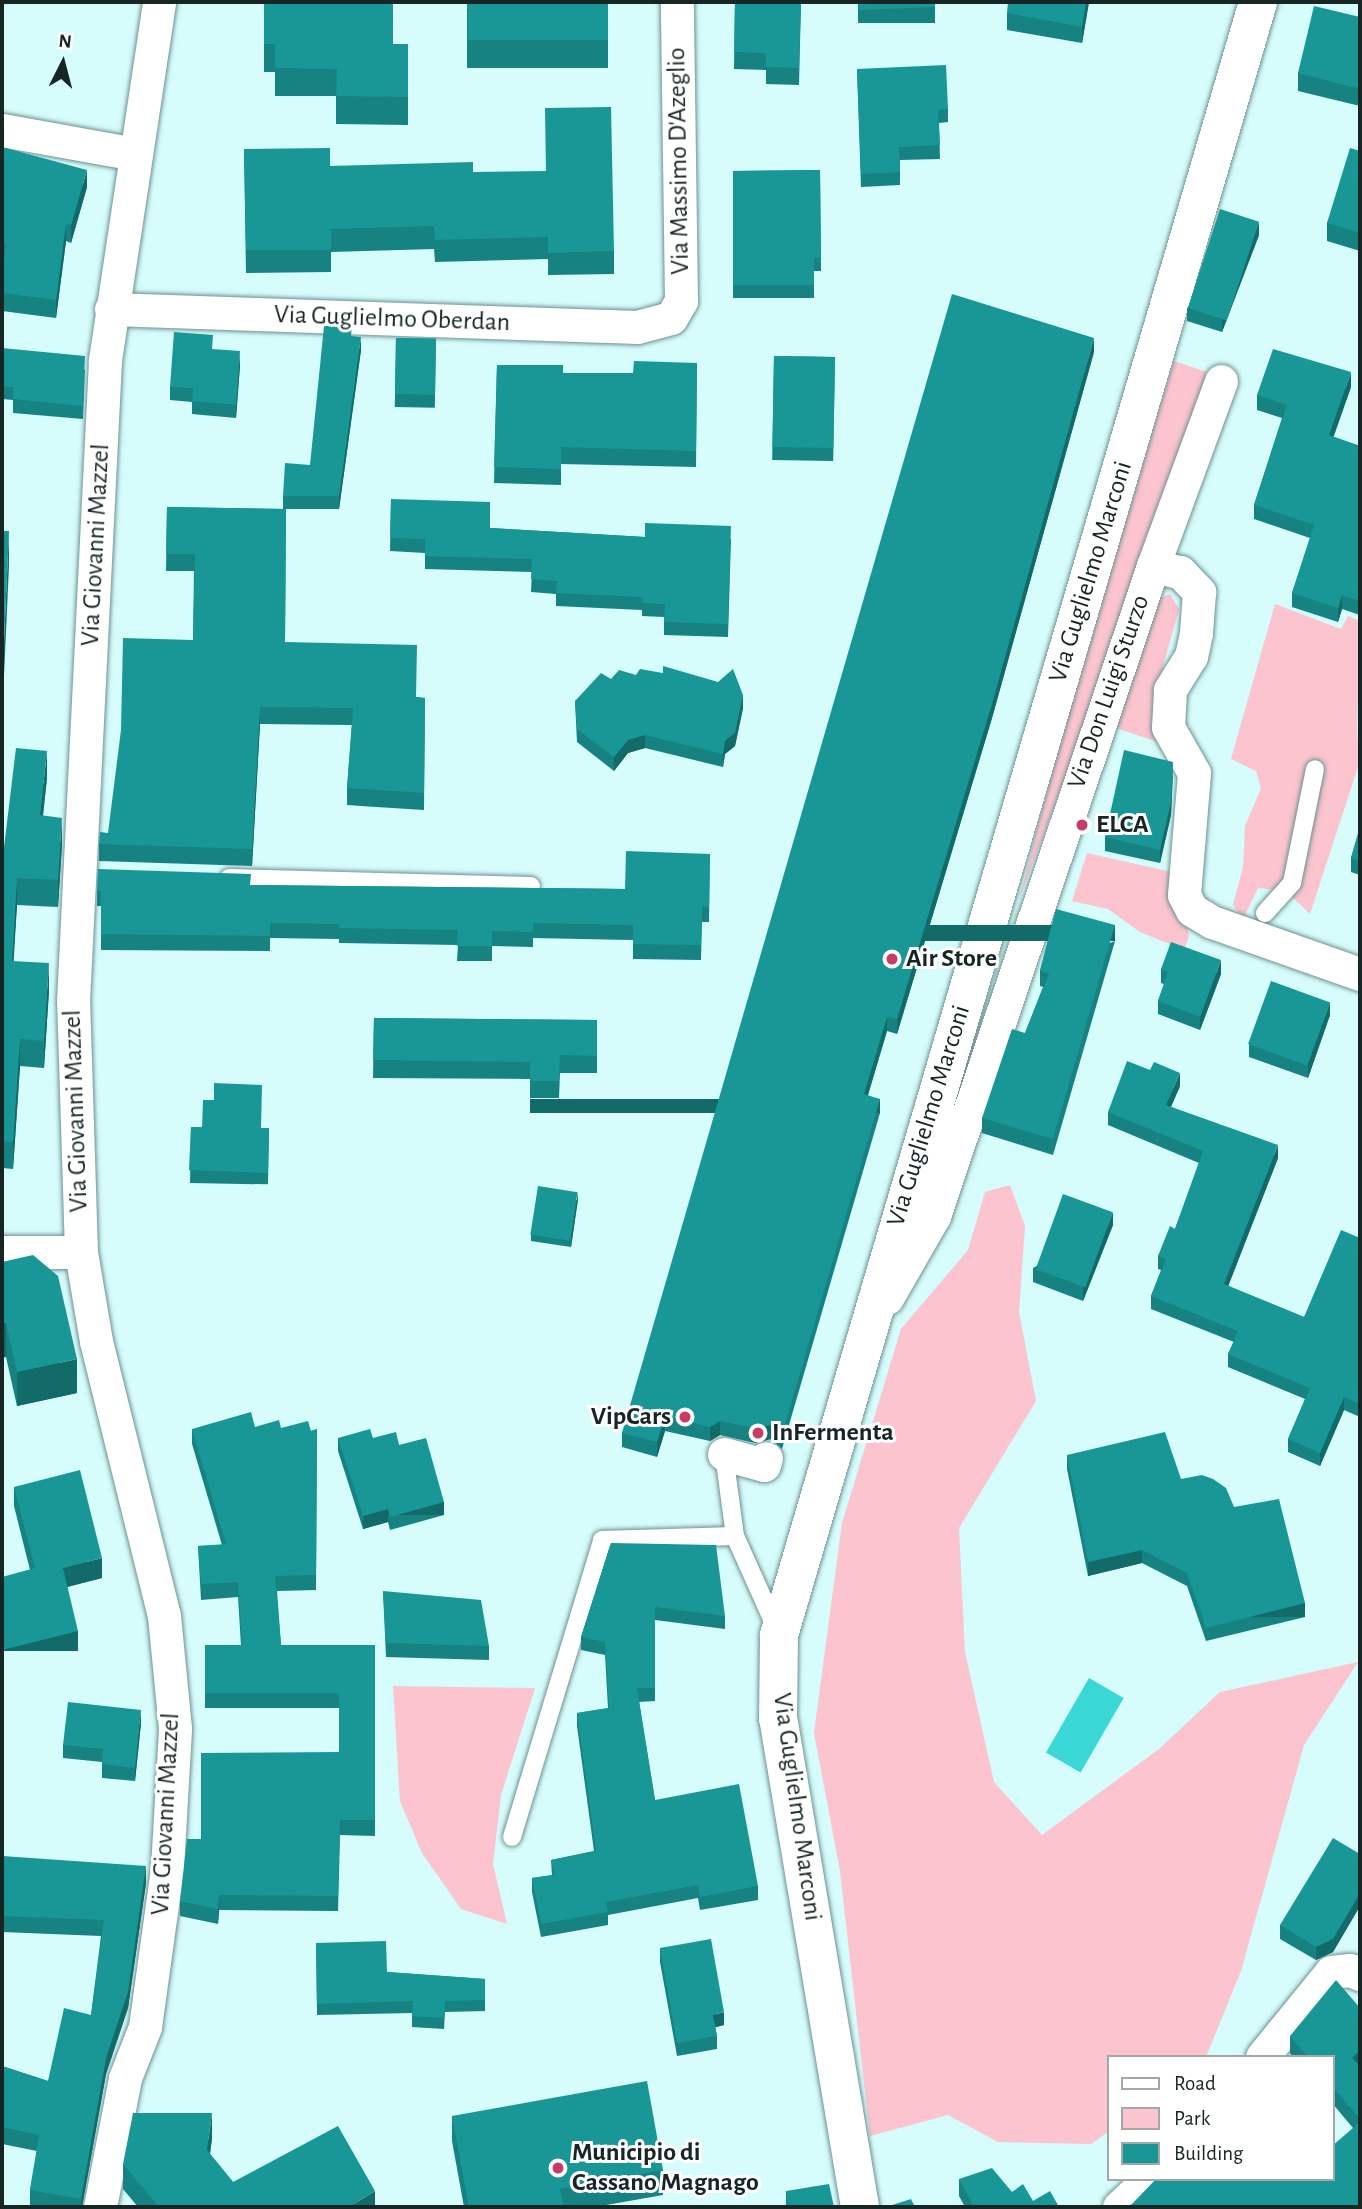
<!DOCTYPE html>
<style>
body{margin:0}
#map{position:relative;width:1362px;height:2209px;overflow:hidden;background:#d6fcfb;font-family:"Alegreya Sans",sans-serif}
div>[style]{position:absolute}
.green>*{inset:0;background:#fbc4ce}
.water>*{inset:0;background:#3ad7d7;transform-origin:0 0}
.roads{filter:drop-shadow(0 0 2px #6e9191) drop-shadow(0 0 2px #6e9191)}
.lane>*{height:18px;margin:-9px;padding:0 9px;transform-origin:9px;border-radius:9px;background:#fff}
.street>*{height:33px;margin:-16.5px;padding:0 16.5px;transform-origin:16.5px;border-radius:16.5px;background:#fff}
.secondary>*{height:38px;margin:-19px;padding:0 19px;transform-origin:19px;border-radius:19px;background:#fff}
.wall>*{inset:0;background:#168281;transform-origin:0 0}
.shaded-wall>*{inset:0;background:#126a69;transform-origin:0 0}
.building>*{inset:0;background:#199796;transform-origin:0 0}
.dots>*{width:19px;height:19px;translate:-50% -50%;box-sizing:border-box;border:4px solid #fff;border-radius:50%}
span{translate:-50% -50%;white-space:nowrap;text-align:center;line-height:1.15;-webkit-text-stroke:6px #fff;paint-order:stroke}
.street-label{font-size:26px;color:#172625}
.poi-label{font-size:26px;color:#172625;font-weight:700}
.left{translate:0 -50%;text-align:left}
.right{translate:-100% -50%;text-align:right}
.frame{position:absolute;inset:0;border:4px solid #172625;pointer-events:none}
.legend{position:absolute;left:1107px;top:2055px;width:228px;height:126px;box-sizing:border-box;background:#fff;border:2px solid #a2a8a8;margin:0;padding:9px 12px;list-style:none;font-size:21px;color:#172625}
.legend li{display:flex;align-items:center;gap:14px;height:35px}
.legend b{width:35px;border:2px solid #a2a8a8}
.north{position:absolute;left:28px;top:28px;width:70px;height:70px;-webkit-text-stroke:5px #fff;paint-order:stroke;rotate:6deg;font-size:19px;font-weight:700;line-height:28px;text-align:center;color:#172625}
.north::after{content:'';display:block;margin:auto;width:24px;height:32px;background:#172625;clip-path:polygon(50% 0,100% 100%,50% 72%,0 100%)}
</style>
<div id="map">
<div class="green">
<div style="clip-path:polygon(1174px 361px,1216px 375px,1019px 900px,1072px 693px)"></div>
<div style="clip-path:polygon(1170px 594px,1179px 609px,1155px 695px,1158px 742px,1113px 727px,1152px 602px)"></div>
<div style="clip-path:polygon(1275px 604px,1341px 629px,1348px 616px,1360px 621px,1357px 732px,1360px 761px,1310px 914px,1286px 891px,1258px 888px,1243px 919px,1233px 905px,1243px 867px,1245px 826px,1261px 788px,1256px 771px,1231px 759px)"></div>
<div style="clip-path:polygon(1087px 853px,1176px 873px,1189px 936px,1184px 950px,1140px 932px,1108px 909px,1072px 901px)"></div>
<div style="clip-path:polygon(1010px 1185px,1025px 1226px,1019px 1312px,1036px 1401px,959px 1528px,965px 1652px,994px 1782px,1042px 1835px,1159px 1749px,1220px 1692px,1358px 1662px,1304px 1745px,1241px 1971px,1206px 2057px,1108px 2057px,1108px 2132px,1091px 2144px,998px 2142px,948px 2115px,870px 2136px,840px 1871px,814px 1733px,842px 1523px,901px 1329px,968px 1250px,985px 1192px)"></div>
<div style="clip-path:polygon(393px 1686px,535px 1688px,501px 1795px,493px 1864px,507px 1924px,461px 1909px,422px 1853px,400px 1801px)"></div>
</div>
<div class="water">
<div style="left:1089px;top:1678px;width:40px;height:86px;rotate:30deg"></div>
</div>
<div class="roads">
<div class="lane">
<div style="left:229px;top:878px;width:302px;rotate:1.5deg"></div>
<div style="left:1265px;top:913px;width:40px;rotate:-48deg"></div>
<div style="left:1292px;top:883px;width:116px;rotate:-78.6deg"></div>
<div style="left:724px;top:1454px;width:83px;rotate:82.4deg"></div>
<div style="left:735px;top:1536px;width:103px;rotate:65.9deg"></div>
<div style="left:512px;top:1837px;width:310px;rotate:-73.1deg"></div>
<div style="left:602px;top:1540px;width:133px;rotate:-1.7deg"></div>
</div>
<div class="street">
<div style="left:2px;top:130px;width:136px;rotate:10.2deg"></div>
<div style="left:111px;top:309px;width:526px;rotate:1.96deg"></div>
<div style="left:637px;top:327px;width:35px;rotate:-15deg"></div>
<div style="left:671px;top:318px;width:20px;rotate:-60deg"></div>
<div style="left:681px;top:301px;width:299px;rotate:-90.8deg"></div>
<div style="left:1153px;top:566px;width:197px;rotate:-69.8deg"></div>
<div style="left:2px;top:1252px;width:79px"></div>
<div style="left:887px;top:1298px;width:95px;rotate:-60.2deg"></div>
<div style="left:934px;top:1216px;width:686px;rotate:-71.38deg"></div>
<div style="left:1153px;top:566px;width:28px;rotate:13deg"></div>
<div style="left:1180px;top:572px;width:28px;rotate:46deg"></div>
<div style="left:1199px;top:592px;width:41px;rotate:94.2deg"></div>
<div style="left:1196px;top:633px;width:24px;rotate:102deg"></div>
<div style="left:1191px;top:656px;width:40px;rotate:122deg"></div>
<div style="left:1170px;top:690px;width:37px;rotate:93deg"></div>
<div style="left:1168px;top:727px;width:53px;rotate:60.5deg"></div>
<div style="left:1194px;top:773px;width:122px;rotate:94.7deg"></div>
<div style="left:1184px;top:895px;width:17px;rotate:62deg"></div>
<div style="left:1192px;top:910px;width:23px;rotate:31deg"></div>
<div style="left:1212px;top:922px;width:157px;rotate:19.4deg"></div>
<div style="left:724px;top:1454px;width:41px;rotate:15.4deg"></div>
<div style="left:764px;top:1465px;width:7px;rotate:-74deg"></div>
<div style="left:1262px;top:2057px;width:109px;rotate:-50.9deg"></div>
<div style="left:1331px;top:1972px;width:19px;rotate:-6deg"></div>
<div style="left:1350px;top:1970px;width:11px;rotate:22deg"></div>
<div style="left:100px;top:2207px;width:131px;rotate:-79deg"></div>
<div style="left:125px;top:2078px;width:55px;rotate:-68.6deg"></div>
<div style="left:145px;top:2027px;width:161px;rotate:-82.1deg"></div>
<div style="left:167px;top:1868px;width:140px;rotate:-86.7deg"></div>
<div style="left:175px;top:1728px;width:113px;rotate:-95.6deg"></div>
<div style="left:164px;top:1616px;width:283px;rotate:-103.9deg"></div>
<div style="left:96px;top:1341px;width:90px;rotate:-99.6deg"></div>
<div style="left:81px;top:1252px;width:251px;rotate:-91.8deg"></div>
<div style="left:73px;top:1001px;width:642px;rotate:-87.14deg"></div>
<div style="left:105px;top:360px;width:362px;rotate:-81.4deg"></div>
<div style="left:1119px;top:2207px;width:41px;rotate:-43deg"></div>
</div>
<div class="secondary">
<div style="left:860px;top:2207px;width:495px;rotate:-99.5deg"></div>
<div style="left:778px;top:1719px;width:84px;rotate:-89.3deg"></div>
<div style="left:779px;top:1635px;width:1702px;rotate:-73.65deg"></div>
</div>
</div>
<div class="wall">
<div style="left:467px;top:2px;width:141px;height:66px"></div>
<div style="clip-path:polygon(735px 2px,801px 2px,799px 85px,766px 84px,766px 70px,734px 69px)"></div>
<div style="left:858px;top:2px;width:77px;height:21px"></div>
<div style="clip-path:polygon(1089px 2px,1082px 43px,1007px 30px,1007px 13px)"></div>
<div style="clip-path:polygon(264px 4px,329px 4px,393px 44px,408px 44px,408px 125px,336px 124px,336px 96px,275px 96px,275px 72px,264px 72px)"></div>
<div style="clip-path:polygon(1360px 17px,1360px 106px,1298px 91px,1298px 73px)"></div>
<div style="clip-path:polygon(857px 69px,948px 109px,948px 122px,939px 123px,940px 159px,900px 160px,900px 185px,861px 187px)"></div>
<div style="clip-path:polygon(2px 147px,87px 187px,71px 243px,66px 241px,56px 318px,2px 311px,2px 278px,4px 261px,2px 261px)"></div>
<div style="clip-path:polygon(244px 149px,330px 166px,473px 172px,614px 251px,614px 274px,548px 275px,548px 259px,435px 262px,434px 249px,331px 252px,331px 272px,246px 273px)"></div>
<div style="clip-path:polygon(1360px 151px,1360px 251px,1327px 241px,1327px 223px)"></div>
<div style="clip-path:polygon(820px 170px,821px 271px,814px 271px,814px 298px,733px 298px,733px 171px)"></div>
<div style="clip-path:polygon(1259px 235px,1222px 332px,1187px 321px,1187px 308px)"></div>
<div style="clip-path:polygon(352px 336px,361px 350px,339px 509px,286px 509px,285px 642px,416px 697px,425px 698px,424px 810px,347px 805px,347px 788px,352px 725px,260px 724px,252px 866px,99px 861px,99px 844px,108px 833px,193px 640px,194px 571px,166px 571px,167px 507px,283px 509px,283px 496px,310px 465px)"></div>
<div style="left:396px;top:338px;width:40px;height:69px;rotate:1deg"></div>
<div style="clip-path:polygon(2px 348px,85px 370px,83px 419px,13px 413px,13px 400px,2px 399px)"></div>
<div style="clip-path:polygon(213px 349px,240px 365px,236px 418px,192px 414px,192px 402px,170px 400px,170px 387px)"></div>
<div style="clip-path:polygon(1094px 352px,992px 718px,897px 1034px,887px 1031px,868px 1095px,880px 1113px,782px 1449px,771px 1439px,755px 1443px,720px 1435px,710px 1441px,665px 1431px,657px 1457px,622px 1447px,622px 1433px)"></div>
<div style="left:774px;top:356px;width:61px;height:104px;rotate:1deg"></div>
<div style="clip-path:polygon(697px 363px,696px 467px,561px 464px,561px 485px,494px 483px,497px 365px,563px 373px,633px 373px)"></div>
<div style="clip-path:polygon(1351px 387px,1333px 437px,1360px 446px,1360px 615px,1342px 609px,1338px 622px,1292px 607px,1292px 593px,1310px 538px,1254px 519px,1254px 505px,1282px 418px,1257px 410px,1257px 395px)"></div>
<div style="clip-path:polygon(391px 499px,490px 528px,645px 537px,731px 539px,728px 637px,664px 635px,664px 617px,642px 616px,642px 610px,556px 606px,556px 594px,531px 592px,532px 572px,425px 569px,425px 553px,390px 551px)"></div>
<div style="clip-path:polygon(611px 679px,743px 708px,735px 746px,725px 754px,723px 767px,645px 748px,628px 753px,614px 771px,577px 742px,575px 701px)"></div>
<div style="clip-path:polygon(1173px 775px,1171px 815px,1160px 863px,1105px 851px,1105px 837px)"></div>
<div style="clip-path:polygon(47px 778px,43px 815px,62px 844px,58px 907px,17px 905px,13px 961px,49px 990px,44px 1068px,20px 1066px,13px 1169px,2px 1168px,2px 847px,4px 847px)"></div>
<div style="clip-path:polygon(1360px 827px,1360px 875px,1351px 872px,1351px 858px)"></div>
<div style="clip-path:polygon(710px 854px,709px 922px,702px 922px,701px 960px,633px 959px,633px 940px,533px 938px,533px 947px,492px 946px,492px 961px,457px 961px,458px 945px,339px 943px,339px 939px,270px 938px,270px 951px,101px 950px,101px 906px,97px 906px,97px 891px,251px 885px,625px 889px)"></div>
<div style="clip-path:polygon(1115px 941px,1053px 1155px,982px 1133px,982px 1118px,1025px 1033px,1043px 987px,1040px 986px,1040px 970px)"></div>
<div style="clip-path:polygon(1161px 969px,1221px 974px,1200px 1030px,1158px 1014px,1158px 1001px,1164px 984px,1161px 983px)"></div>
<div style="clip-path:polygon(1330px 1015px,1308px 1078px,1249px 1057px,1249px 1044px)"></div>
<div style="clip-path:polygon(374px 1018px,597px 1020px,597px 1073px,560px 1073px,559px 1098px,530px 1098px,530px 1079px,373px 1078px)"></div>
<div style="clip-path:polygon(1180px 1086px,1171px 1107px,1278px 1158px,1228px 1286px,1304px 1317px,1360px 1238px,1360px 1417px,1344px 1410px,1320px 1466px,1288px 1452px,1288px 1439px,1305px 1399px,1228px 1367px,1228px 1354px,1234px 1342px,1151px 1309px,1151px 1296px,1161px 1270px,1158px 1269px,1158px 1256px,1175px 1229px,1199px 1163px,1108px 1125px,1108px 1112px)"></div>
<div style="left:191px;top:1127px;width:78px;height:56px;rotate:1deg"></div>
<div style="clip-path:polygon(578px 1199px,571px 1247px,531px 1241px,531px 1234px)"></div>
<div style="clip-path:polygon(1113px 1225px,1083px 1301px,1033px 1282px,1033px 1268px)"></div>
<div style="clip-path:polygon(2px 1262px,77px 1393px,17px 1406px,6px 1357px,2px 1358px)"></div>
<div style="clip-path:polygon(255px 1427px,311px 1431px,317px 1429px,316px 1590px,277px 1591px,281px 1645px,375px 1645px,375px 1836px,340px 1835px,338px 1911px,219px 1910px,218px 1924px,180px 1916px,180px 1901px,201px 1839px,339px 1752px,339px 1708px,205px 1708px,205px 1645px,241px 1645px,238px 1597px,201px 1600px,198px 1546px,222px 1545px,192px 1444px,192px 1429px)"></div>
<div style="clip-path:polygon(338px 1438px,373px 1438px,399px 1445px,444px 1515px,390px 1530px,388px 1522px,363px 1529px,338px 1451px)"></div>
<div style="clip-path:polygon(1067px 1455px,1181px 1479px,1234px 1507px,1305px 1617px,1206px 1641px,1187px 1586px,1142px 1563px,1088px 1576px,1067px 1469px)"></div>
<div style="clip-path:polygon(14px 1487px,102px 1578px,67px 1587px,78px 1651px,30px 1570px,14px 1506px)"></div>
<div style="clip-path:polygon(611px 1543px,725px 1616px,725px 1629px,655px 1620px,655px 1701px,639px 1702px,655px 1800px,758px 1886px,758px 1900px,700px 1910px,698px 1898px,608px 1915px,608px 1925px,541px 1937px,532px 1892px,532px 1878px,552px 1875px,551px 1860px,594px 1851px,577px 1726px,577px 1713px,608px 1708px,605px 1655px,581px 1650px,581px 1637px)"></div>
<div style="clip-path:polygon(383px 1591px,489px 1646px,489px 1660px,386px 1657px)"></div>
<div style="clip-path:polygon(141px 1723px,135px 1781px,102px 1778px,102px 1762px,63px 1758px,63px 1745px)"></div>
<div style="clip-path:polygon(1360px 1854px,1360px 1906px,1333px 1952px,1316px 1960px,1280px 1939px,1280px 1925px)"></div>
<div style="clip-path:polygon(2px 1856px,146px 1883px,128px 2008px,106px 2074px,82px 2207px,30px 2207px,30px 2190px,37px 2151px,2px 2144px,2px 2066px,48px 2081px,91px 2015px,101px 1936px,2px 1932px)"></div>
<div style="clip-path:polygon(316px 1943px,387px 1972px,485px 1979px,485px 2011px,445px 2012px,444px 2029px,412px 2027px,412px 2013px,317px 2015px)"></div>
<div style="clip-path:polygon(660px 1948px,724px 2025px,715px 2027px,717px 2036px,717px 2049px,677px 2056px,660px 1962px)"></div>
<div style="clip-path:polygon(1360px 2008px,1360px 2207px,1332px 2179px,1353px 2128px,1332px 2103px,1332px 2057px,1293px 2057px,1290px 2053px,1290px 2036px)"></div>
<div style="clip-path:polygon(452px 2116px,663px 2170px,663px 2195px,595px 2207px,464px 2207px,452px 2141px)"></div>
<div style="clip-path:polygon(212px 2138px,210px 2154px,233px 2182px,375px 2207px,138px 2207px,123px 2189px,123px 2164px)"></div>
<div style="clip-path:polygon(959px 2179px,1012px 2192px,1033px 2201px,1059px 2207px,965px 2207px,959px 2196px)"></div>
<div style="clip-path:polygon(786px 2191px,834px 2207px,786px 2207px)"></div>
</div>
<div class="shaded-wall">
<div style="clip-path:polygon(1086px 2px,1089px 2px,1082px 43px,1082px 27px)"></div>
<div style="clip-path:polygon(87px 170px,87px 187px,71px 243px,71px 225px)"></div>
<div style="clip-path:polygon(1259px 222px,1259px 235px,1222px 332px,1222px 319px)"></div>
<div style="clip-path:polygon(66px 224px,66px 241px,56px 318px,56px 300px)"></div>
<div style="clip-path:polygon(361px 337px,361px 350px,339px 509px,339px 496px)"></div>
<div style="clip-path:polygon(1094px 338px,1094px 352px,992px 718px,897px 1034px,897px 1019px)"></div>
<div style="clip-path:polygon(240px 351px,240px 365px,236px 418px,236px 405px)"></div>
<div style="clip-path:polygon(1351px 372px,1351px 387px,1329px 450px,1329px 435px)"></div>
<div style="clip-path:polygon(9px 531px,9px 565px,2px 720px,2px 686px)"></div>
<div style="clip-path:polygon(1342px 595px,1342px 609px,1338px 622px,1338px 608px)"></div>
<div style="clip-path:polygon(743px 695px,743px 708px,735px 746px,725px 754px,723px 767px,723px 754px,725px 741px)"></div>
<div style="clip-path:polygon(260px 707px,260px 724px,252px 866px,252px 849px)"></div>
<div style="clip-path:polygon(645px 735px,645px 748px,628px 753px,614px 771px,614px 757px,628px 740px)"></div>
<div style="clip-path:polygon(47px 751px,47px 778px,40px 842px,40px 815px)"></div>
<div style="clip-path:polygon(1173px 762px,1171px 815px,1160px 863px,1160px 850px)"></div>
<div style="clip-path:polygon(62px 818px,62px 844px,58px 907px,58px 880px)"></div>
<div style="clip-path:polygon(17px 878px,17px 905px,12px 988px,12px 961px)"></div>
<div style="left:1115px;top:925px;width:16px;height:223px;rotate:90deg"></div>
<div style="clip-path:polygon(1221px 960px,1221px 974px,1200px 1030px,1200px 1017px)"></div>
<div style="clip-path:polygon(49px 963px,49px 990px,44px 1068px,44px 1041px)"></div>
<div style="clip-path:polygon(1330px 1002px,1330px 1015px,1308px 1078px,1308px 1064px)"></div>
<div style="clip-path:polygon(887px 1017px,887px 1031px,864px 1108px,864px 1094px)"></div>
<div style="clip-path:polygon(20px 1039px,20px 1066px,13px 1169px,13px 1142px)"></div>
<div style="clip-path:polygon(1180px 1073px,1180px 1086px,1166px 1118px,1166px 1105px)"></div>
<div style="left:880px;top:1099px;width:14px;height:350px;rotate:90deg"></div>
<div style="clip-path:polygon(1278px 1145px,1278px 1158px,1224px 1297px,1224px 1284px)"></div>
<div style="clip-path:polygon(578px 1192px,578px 1199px,571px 1247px,571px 1240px)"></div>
<div style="clip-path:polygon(1113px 1212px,1113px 1225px,1083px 1301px,1083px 1288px)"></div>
<div style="left:6px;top:1323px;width:34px;height:4px;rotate:90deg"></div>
<div style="clip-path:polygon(77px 1359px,77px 1393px,17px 1406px,17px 1372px)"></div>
<div style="clip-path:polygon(1344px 1397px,1344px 1410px,1320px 1466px,1320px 1453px)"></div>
<div style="clip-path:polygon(665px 1416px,665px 1431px,657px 1457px,657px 1442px)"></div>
<div style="clip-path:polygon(720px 1421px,720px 1435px,710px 1441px,710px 1427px)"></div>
<div style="clip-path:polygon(771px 1425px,771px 1439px,755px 1443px,755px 1428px)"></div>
<div style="left:444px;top:1502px;width:13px;height:56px;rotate:90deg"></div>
<div style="clip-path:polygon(388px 1509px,388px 1522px,363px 1529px,363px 1516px)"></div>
<div style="clip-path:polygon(1142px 1550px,1142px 1563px,1088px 1576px,1088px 1562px)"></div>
<div style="clip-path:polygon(102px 1558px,102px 1578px,63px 1588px,63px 1568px)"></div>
<div style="left:1305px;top:1603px;width:14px;height:102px;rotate:90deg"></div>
<div style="left:78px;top:1631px;width:20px;height:78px;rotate:90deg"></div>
<div style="clip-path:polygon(3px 1685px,3px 1708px,2px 1723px,2px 1700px)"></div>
<div style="clip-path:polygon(141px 1710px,141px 1723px,135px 1781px,135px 1768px)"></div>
<div style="clip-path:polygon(146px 1866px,146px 1883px,128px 2008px,106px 2074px,82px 2207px,81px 2207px,81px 2199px,106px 2058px)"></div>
<div style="clip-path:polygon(1360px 1893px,1360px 1906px,1333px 1952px,1316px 1960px,1316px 1947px)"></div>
<div style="clip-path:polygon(219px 1895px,219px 1910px,218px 1924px,218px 1909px)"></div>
<div style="clip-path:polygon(724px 2012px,724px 2025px,713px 2028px,713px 2015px)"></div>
<div style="clip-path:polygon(1360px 2050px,1360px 2067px,1352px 2058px)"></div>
<div style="clip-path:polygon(212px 2113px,212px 2138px,207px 2175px,207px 2150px)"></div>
<div style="clip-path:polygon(375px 2191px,375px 2207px,349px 2207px)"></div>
</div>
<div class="building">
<div style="clip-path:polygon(329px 2px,393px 2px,393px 44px,408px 44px,408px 97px,336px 96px,337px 69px,275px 68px,275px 44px,264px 44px,264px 4px,329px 4px)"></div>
<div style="left:468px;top:2px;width:140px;height:38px"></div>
<div style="clip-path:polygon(735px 2px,801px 2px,799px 68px,766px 67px,766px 53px,734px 52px)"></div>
<div style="clip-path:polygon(859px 2px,935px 2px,935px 7px,859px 10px)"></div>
<div style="clip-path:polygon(1008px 2px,1086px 2px,1082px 27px,1007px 13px)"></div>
<div style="clip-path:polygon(1314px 6px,1360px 17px,1360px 89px,1298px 73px)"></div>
<div style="clip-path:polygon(946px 65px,948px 109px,938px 110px,940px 145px,899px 147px,900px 172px,861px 174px,857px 69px)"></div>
<div style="clip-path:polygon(611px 107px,614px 251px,548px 253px,548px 237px,435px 240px,434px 226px,331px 229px,331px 250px,246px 250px,244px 149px,330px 148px,330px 166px,473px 162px,473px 172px,546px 171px,545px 108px)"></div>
<div style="clip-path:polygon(2px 147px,87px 170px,71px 225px,66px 224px,56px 300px,2px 293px,2px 278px,6px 244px,2px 243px)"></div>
<div style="clip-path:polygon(1350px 148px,1360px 151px,1360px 233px,1327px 223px)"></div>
<div style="clip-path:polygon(820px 170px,821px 258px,814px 258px,814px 285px,733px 285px,733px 171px)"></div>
<div style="left:1220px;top:209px;width:41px;height:104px;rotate:18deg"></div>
<div style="clip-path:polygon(952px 294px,1094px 338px,992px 704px,897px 1019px,887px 1017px,864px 1094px,880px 1099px,782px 1435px,771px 1425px,755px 1428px,720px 1421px,710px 1427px,665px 1416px,657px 1442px,622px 1433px)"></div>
<div style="clip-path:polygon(352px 325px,351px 336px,361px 337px,339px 496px,283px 496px,285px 463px,310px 465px,324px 326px)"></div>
<div style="clip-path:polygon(174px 332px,213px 335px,212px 349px,240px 351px,236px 405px,192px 401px,193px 388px,170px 387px)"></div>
<div style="left:396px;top:338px;width:40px;height:56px;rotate:1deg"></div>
<div style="clip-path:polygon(2px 348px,85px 356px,83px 406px,13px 399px,13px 387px,2px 386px)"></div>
<div style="clip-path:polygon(1273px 349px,1351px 372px,1329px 435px,1360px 446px,1360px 601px,1342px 595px,1338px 608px,1292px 593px,1314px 525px,1254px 505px,1287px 405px,1257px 395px)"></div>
<div style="left:774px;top:356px;width:61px;height:91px;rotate:1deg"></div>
<div style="clip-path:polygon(634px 361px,697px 363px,696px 451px,561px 447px,561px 469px,494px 467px,497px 365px,563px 365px,563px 373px,633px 373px)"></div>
<div style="clip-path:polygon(391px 499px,490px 502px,490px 528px,645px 537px,645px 523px,731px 526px,728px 624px,664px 622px,665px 604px,642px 603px,643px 597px,556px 593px,557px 581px,531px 579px,532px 559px,425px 556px,425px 539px,390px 538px)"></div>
<div style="clip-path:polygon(167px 507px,286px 509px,285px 642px,417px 645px,416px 697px,425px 698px,424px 793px,347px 788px,353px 708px,260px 707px,252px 849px,99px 844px,100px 832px,108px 833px,121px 730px,123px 638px,193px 640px,195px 554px,166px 554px)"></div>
<div style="clip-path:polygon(2px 531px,9px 531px,2px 686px)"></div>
<div style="clip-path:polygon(663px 666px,718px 682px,733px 669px,743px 695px,735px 733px,725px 741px,723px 754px,645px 735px,628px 740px,614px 757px,577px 729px,575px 701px,601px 673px,611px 679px,619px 670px,636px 675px,640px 669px,663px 673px)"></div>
<div style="clip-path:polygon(16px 748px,47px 751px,40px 815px,62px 818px,58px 880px,17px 878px,12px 961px,49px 963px,44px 1041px,20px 1039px,13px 1142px,2px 1141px,2px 847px,4px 847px)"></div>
<div style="clip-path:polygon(1124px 750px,1173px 762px,1171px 802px,1160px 850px,1105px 837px)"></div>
<div style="clip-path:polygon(1360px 827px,1360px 861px,1351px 858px)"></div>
<div style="clip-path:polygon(626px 851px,710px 854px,709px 907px,702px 906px,701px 945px,633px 944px,633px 925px,533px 923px,533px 932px,492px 931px,492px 946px,457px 946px,458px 930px,339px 928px,339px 924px,270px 923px,270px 936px,101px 934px,101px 891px,97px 891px,98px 869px,251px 874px,250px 885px,625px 889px)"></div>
<div style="clip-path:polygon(1056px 909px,1115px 925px,1053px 1139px,982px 1118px,1012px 1029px,1025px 1033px,1049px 974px,1040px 970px)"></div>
<div style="clip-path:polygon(1171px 942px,1221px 960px,1200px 1017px,1158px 1001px,1168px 972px,1161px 969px)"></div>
<div style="left:1271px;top:981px;width:63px;height:67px;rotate:20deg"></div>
<div style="clip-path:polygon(374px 1018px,597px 1020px,597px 1056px,560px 1055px,559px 1081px,530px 1081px,530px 1062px,373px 1060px)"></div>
<div style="clip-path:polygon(1127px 1061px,1150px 1070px,1154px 1062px,1180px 1073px,1166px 1105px,1278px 1145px,1224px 1284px,1304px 1317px,1341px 1230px,1360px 1238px,1360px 1404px,1344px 1397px,1320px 1453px,1288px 1439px,1310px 1388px,1228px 1354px,1238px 1331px,1151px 1296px,1166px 1259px,1158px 1256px,1170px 1226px,1175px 1229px,1203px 1151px,1108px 1112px)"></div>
<div style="clip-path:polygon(214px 1083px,262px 1085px,261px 1128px,269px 1128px,268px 1173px,189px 1170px,191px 1127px,202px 1128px,203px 1100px,214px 1100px)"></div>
<div style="left:538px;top:1186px;width:40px;height:49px;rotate:9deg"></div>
<div style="left:1063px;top:1194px;width:53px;height:80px;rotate:20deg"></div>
<div style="clip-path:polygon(33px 1255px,58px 1276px,77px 1359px,17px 1372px,6px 1323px,2px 1324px,2px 1262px)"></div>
<div style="clip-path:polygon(251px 1412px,255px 1427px,279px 1420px,281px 1428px,308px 1421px,311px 1431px,317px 1429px,316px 1575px,275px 1576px,281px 1645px,375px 1645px,375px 1820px,340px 1820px,338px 1896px,219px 1895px,218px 1909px,180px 1901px,187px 1839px,201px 1839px,201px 1753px,339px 1752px,339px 1693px,205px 1693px,205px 1645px,242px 1645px,238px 1582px,201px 1584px,198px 1546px,226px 1544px,192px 1429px)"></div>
<div style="clip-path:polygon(370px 1429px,373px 1438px,396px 1432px,399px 1445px,426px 1438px,444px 1502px,390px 1517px,388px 1509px,363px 1516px,338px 1438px)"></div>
<div style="clip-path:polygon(1165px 1432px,1181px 1479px,1202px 1475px,1213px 1479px,1226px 1488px,1234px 1507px,1279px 1499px,1305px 1603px,1206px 1628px,1187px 1573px,1142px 1550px,1088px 1562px,1067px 1455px)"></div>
<div style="clip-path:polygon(80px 1470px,102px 1558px,63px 1568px,78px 1631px,2px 1650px,2px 1577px,35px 1568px,14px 1487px)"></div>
<div style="clip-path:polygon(611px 1543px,716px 1545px,725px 1616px,655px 1607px,655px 1688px,637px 1688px,655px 1800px,739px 1784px,758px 1886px,700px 1897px,698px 1885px,606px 1902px,608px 1912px,541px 1924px,532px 1878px,554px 1875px,551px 1860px,596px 1851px,577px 1713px,609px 1708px,605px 1642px,581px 1637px)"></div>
<div style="clip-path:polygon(383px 1591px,481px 1600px,489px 1646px,386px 1643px)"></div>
<div style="clip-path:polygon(68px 1702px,141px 1710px,135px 1768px,102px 1764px,103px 1749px,63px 1745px)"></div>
<div style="clip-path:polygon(1333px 1838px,1360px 1854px,1360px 1893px,1333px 1939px,1316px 1947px,1280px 1925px)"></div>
<div style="clip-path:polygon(2px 1856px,146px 1866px,128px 1992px,106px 2058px,81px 2199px,30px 2190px,39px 2135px,2px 2127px,2px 2066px,48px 2081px,64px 2008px,91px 2015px,104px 1920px,2px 1916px)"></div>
<div style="clip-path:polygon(711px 1939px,724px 2012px,713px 2015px,717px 2036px,677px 2043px,660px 1948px)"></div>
<div style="clip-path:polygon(386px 1941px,387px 1972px,485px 1979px,485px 2000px,445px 2001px,444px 2018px,412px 2016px,413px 2001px,317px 2004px,316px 1943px)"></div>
<div style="clip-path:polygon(1336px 1980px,1360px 2008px,1360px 2050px,1352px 2058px,1360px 2066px,1360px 2119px,1332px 2086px,1332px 2057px,1308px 2057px,1290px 2036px)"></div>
<div style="clip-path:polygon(647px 2081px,663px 2170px,560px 2189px,564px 2207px,469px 2207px,452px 2116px)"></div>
<div style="clip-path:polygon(133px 2113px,212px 2113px,207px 2150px,233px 2182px,338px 2126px,375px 2191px,349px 2207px,159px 2207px,123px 2164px)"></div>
<div style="clip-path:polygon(1360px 2122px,1360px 2207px,1125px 2207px,1132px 2204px,1156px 2179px,1332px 2179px,1332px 2146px)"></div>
<div style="clip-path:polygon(992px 2168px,1012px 2192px,1023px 2184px,1033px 2201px,1050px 2191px,1059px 2207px,974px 2207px,959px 2179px)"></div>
<div style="clip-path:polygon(829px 2184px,834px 2207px,788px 2207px,786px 2191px)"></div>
<div style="clip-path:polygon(911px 2199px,915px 2207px,886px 2207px)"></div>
</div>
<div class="dots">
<div style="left:1082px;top:825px;background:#c83a67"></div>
<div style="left:892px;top:959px;background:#c83a67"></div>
<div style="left:685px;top:1417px;background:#c83a67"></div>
<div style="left:758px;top:1433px;background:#c83a67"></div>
<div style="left:558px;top:2168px;background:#c83a67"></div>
</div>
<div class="street-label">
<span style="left:679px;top:161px;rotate:-91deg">Via Massimo D'Azeglio</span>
<span style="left:392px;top:319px;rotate:2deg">Via Guglielmo Oberdan</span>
<span style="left:96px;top:545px;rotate:-87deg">Via Giovanni Mazzel</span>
<span style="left:1091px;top:572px;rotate:-73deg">Via Guglielmo Marconi</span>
<span style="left:1109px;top:692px;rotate:-71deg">Via Don Luigi Sturzo</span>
<span style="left:76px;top:1111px;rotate:-92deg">Via Giovanni Mazzel</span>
<span style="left:929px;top:1116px;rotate:-73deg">Via Guglielmo Marconi</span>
<span style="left:797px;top:1807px;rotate:82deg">Via Guglielmo Marconi</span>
<span style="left:166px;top:1814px;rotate:-87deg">Via Giovanni Mazzel</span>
</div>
<div class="poi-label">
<span class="left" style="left:1096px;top:825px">ELCA</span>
<span class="left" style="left:906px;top:959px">Air Store</span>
<span class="right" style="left:671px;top:1417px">VipCars</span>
<span class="left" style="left:772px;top:1433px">InFermenta</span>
<span class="left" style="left:572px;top:2168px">Municipio di<br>Cassano Magnago</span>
</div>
<div class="frame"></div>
<ul class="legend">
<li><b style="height:9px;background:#fff"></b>Road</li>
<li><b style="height:19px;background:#fbc4ce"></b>Park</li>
<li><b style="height:19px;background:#199796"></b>Building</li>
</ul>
<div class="north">N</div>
</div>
